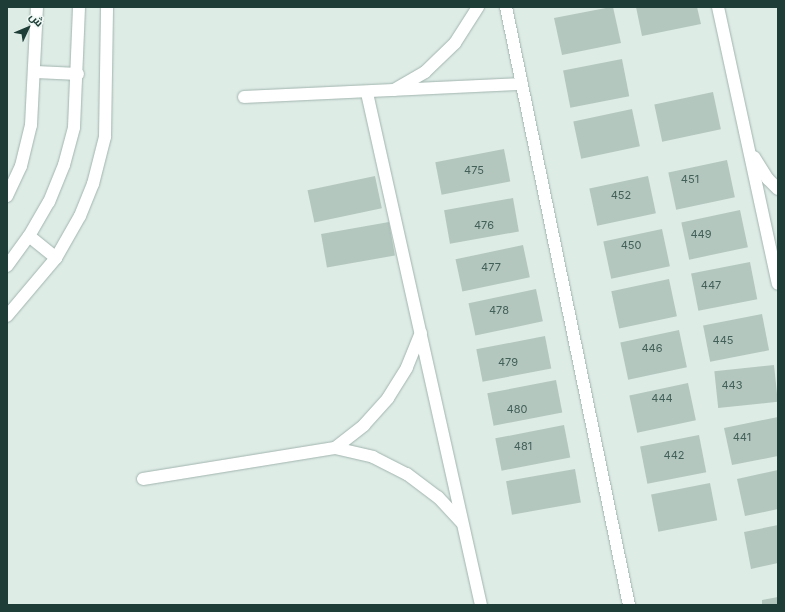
<!DOCTYPE html>
<meta charset="utf-8">
<style>
body{margin:0}
#map{position:relative;width:785px;height:612px;overflow:hidden;background:#deece6;font-family:Inter,Cairo,sans-serif}
div>[style]{position:absolute}
.building>*{inset:0;background:#b3c7bf;transform-origin:0 0}
.roads{filter:drop-shadow(0 0 1px #a1b4ae) drop-shadow(0 0 1px #a1b4ae)}
.minor>*{height:12px;margin:-6px;padding:0 6px;transform-origin:6px;border-radius:6px;background:#fff}
.tertiary>*{height:12px;margin:-6px;padding:0 6px;transform-origin:6px;border-radius:6px;background:#fff}
span{translate:-50% -50%;white-space:nowrap;text-align:center;line-height:1.15;-webkit-text-stroke:3px #eff8f4;paint-order:stroke}
.number-label{font-size:11px;color:#436058}
.number-label span{-webkit-text-stroke-width:0}
.frame{position:absolute;inset:0;border:8px solid #1e3d36;pointer-events:none}
.north{position:absolute;left:8px;top:8px;width:40px;height:40px;-webkit-text-stroke:3px #eff8f4;paint-order:stroke;rotate:46deg;font-size:11px;font-weight:700;line-height:16px;text-align:center;color:#1e3d36}
.north::after{content:'';display:block;margin:auto;width:14px;height:18px;background:#1e3d36;clip-path:polygon(50% 0,100% 100%,50% 72%,0 100%)}
</style>
<div id="map">
<div class="building">
<div style="clip-path:polygon(611px 7px,613px 7px,621px 43px,562px 55px,554px 18px)"></div>
<div style="clip-path:polygon(636px 7px,697px 7px,701px 24px,642px 36px)"></div>
<div style="left:622px;top:59px;width:38px;height:60px;rotate:79deg"></div>
<div style="left:713px;top:92px;width:38px;height:60px;rotate:78deg"></div>
<div style="left:632px;top:109px;width:38px;height:60px;rotate:78deg"></div>
<div style="left:504px;top:149px;width:33px;height:70px;rotate:79deg"></div>
<div style="left:727px;top:160px;width:38px;height:60px;rotate:78deg"></div>
<div style="left:375px;top:176px;width:33px;height:69px;rotate:78deg"></div>
<div style="left:648px;top:176px;width:38px;height:60px;rotate:78deg"></div>
<div style="left:513px;top:198px;width:34px;height:70px;rotate:80deg"></div>
<div style="left:740px;top:210px;width:38px;height:60px;rotate:78deg"></div>
<div style="left:389px;top:222px;width:34px;height:69px;rotate:80deg"></div>
<div style="left:662px;top:229px;width:38px;height:60px;rotate:78deg"></div>
<div style="left:523px;top:245px;width:33px;height:69px;rotate:78deg"></div>
<div style="left:750px;top:262px;width:38px;height:60px;rotate:79deg"></div>
<div style="left:669px;top:279px;width:38px;height:59px;rotate:78deg"></div>
<div style="left:536px;top:289px;width:33px;height:69px;rotate:78deg"></div>
<div style="left:762px;top:314px;width:37px;height:60px;rotate:79deg"></div>
<div style="left:679px;top:330px;width:38px;height:60px;rotate:78deg"></div>
<div style="left:545px;top:336px;width:33px;height:70px;rotate:79deg"></div>
<div style="left:774px;top:365px;width:37px;height:60px;rotate:84deg"></div>
<div style="left:556px;top:380px;width:33px;height:70px;rotate:79deg"></div>
<div style="left:688px;top:383px;width:38px;height:60px;rotate:78deg"></div>
<div style="clip-path:polygon(778px 417px,778px 456px,732px 465px,724px 428px)"></div>
<div style="left:564px;top:425px;width:33px;height:70px;rotate:79deg"></div>
<div style="left:699px;top:435px;width:38px;height:60px;rotate:79deg"></div>
<div style="left:575px;top:469px;width:34px;height:70px;rotate:80deg"></div>
<div style="clip-path:polygon(778px 470px,778px 509px,745px 516px,737px 479px)"></div>
<div style="left:710px;top:483px;width:38px;height:60px;rotate:79deg"></div>
<div style="clip-path:polygon(778px 525px,778px 563px,751px 569px,744px 532px)"></div>
<div style="clip-path:polygon(778px 597px,778px 605px,762px 605px,762px 600px)"></div>
</div>
<div class="roads">
<div class="minor">
<div style="left:506px;top:7px;width:611px;rotate:78.38deg"></div>
<div style="left:718px;top:7px;width:283px;rotate:77.8deg"></div>
<div style="left:394px;top:90px;width:36px;rotate:-30deg"></div>
<div style="left:425px;top:72px;width:42px;rotate:-44deg"></div>
<div style="left:455px;top:43px;width:43px;rotate:-57.4deg"></div>
<div style="left:367px;top:93px;width:525px;rotate:77.45deg"></div>
<div style="left:244px;top:97px;width:278px;rotate:-2.7deg"></div>
<div style="left:754px;top:157px;width:26px;rotate:58deg"></div>
<div style="left:768px;top:179px;width:14px;rotate:45deg"></div>
<div style="left:7px;top:316px;width:76px;rotate:-49.8deg"></div>
<div style="left:56px;top:258px;width:48px;rotate:-60.3deg"></div>
<div style="left:80px;top:216px;width:35px;rotate:-68deg"></div>
<div style="left:93px;top:184px;width:49px;rotate:-75.7deg"></div>
<div style="left:105px;top:137px;width:130px;rotate:-89.1deg"></div>
<div style="left:335px;top:448px;width:37px;rotate:-38deg"></div>
<div style="left:364px;top:425px;width:36px;rotate:-48deg"></div>
<div style="left:388px;top:398px;width:36px;rotate:-58deg"></div>
<div style="left:407px;top:367px;width:37px;rotate:-68deg"></div>
<div style="left:143px;top:479px;width:194px;rotate:-9.2deg"></div>
<div style="left:335px;top:448px;width:39px;rotate:13deg"></div>
<div style="left:373px;top:457px;width:38px;rotate:27deg"></div>
<div style="left:407px;top:474px;width:39px;rotate:37deg"></div>
<div style="left:438px;top:497px;width:35px;rotate:47deg"></div>
</div>
<div class="tertiary">
<div style="left:36px;top:72px;width:42px;rotate:2.7deg"></div>
<div style="left:7px;top:196px;width:33px;rotate:-65deg"></div>
<div style="left:21px;top:166px;width:42px;rotate:-76.3deg"></div>
<div style="left:31px;top:125px;width:118px;rotate:-87.1deg"></div>
<div style="left:29px;top:236px;width:35px;rotate:39deg"></div>
<div style="left:7px;top:266px;width:37px;rotate:-54deg"></div>
<div style="left:29px;top:236px;width:39px;rotate:-60deg"></div>
<div style="left:49px;top:202px;width:40px;rotate:-68deg"></div>
<div style="left:64px;top:165px;width:39px;rotate:-75deg"></div>
<div style="left:74px;top:127px;width:120px;rotate:-87.6deg"></div>
</div>
</div>
<div class="number-label">
<span style="left:474px;top:170px">475</span>
<span style="left:690px;top:179px">451</span>
<span style="left:621px;top:195px">452</span>
<span style="left:484px;top:225px">476</span>
<span style="left:701px;top:234px">449</span>
<span style="left:631px;top:245px">450</span>
<span style="left:491px;top:267px">477</span>
<span style="left:711px;top:285px">447</span>
<span style="left:499px;top:310px">478</span>
<span style="left:723px;top:340px">445</span>
<span style="left:652px;top:348px">446</span>
<span style="left:508px;top:362px">479</span>
<span style="left:732px;top:385px">443</span>
<span style="left:662px;top:398px">444</span>
<span style="left:517px;top:409px">480</span>
<span style="left:742px;top:437px">441</span>
<span style="left:523px;top:446px">481</span>
<span style="left:674px;top:455px">442</span>
</div>
<div class="frame"></div>
<div class="north">ش</div>
</div>
